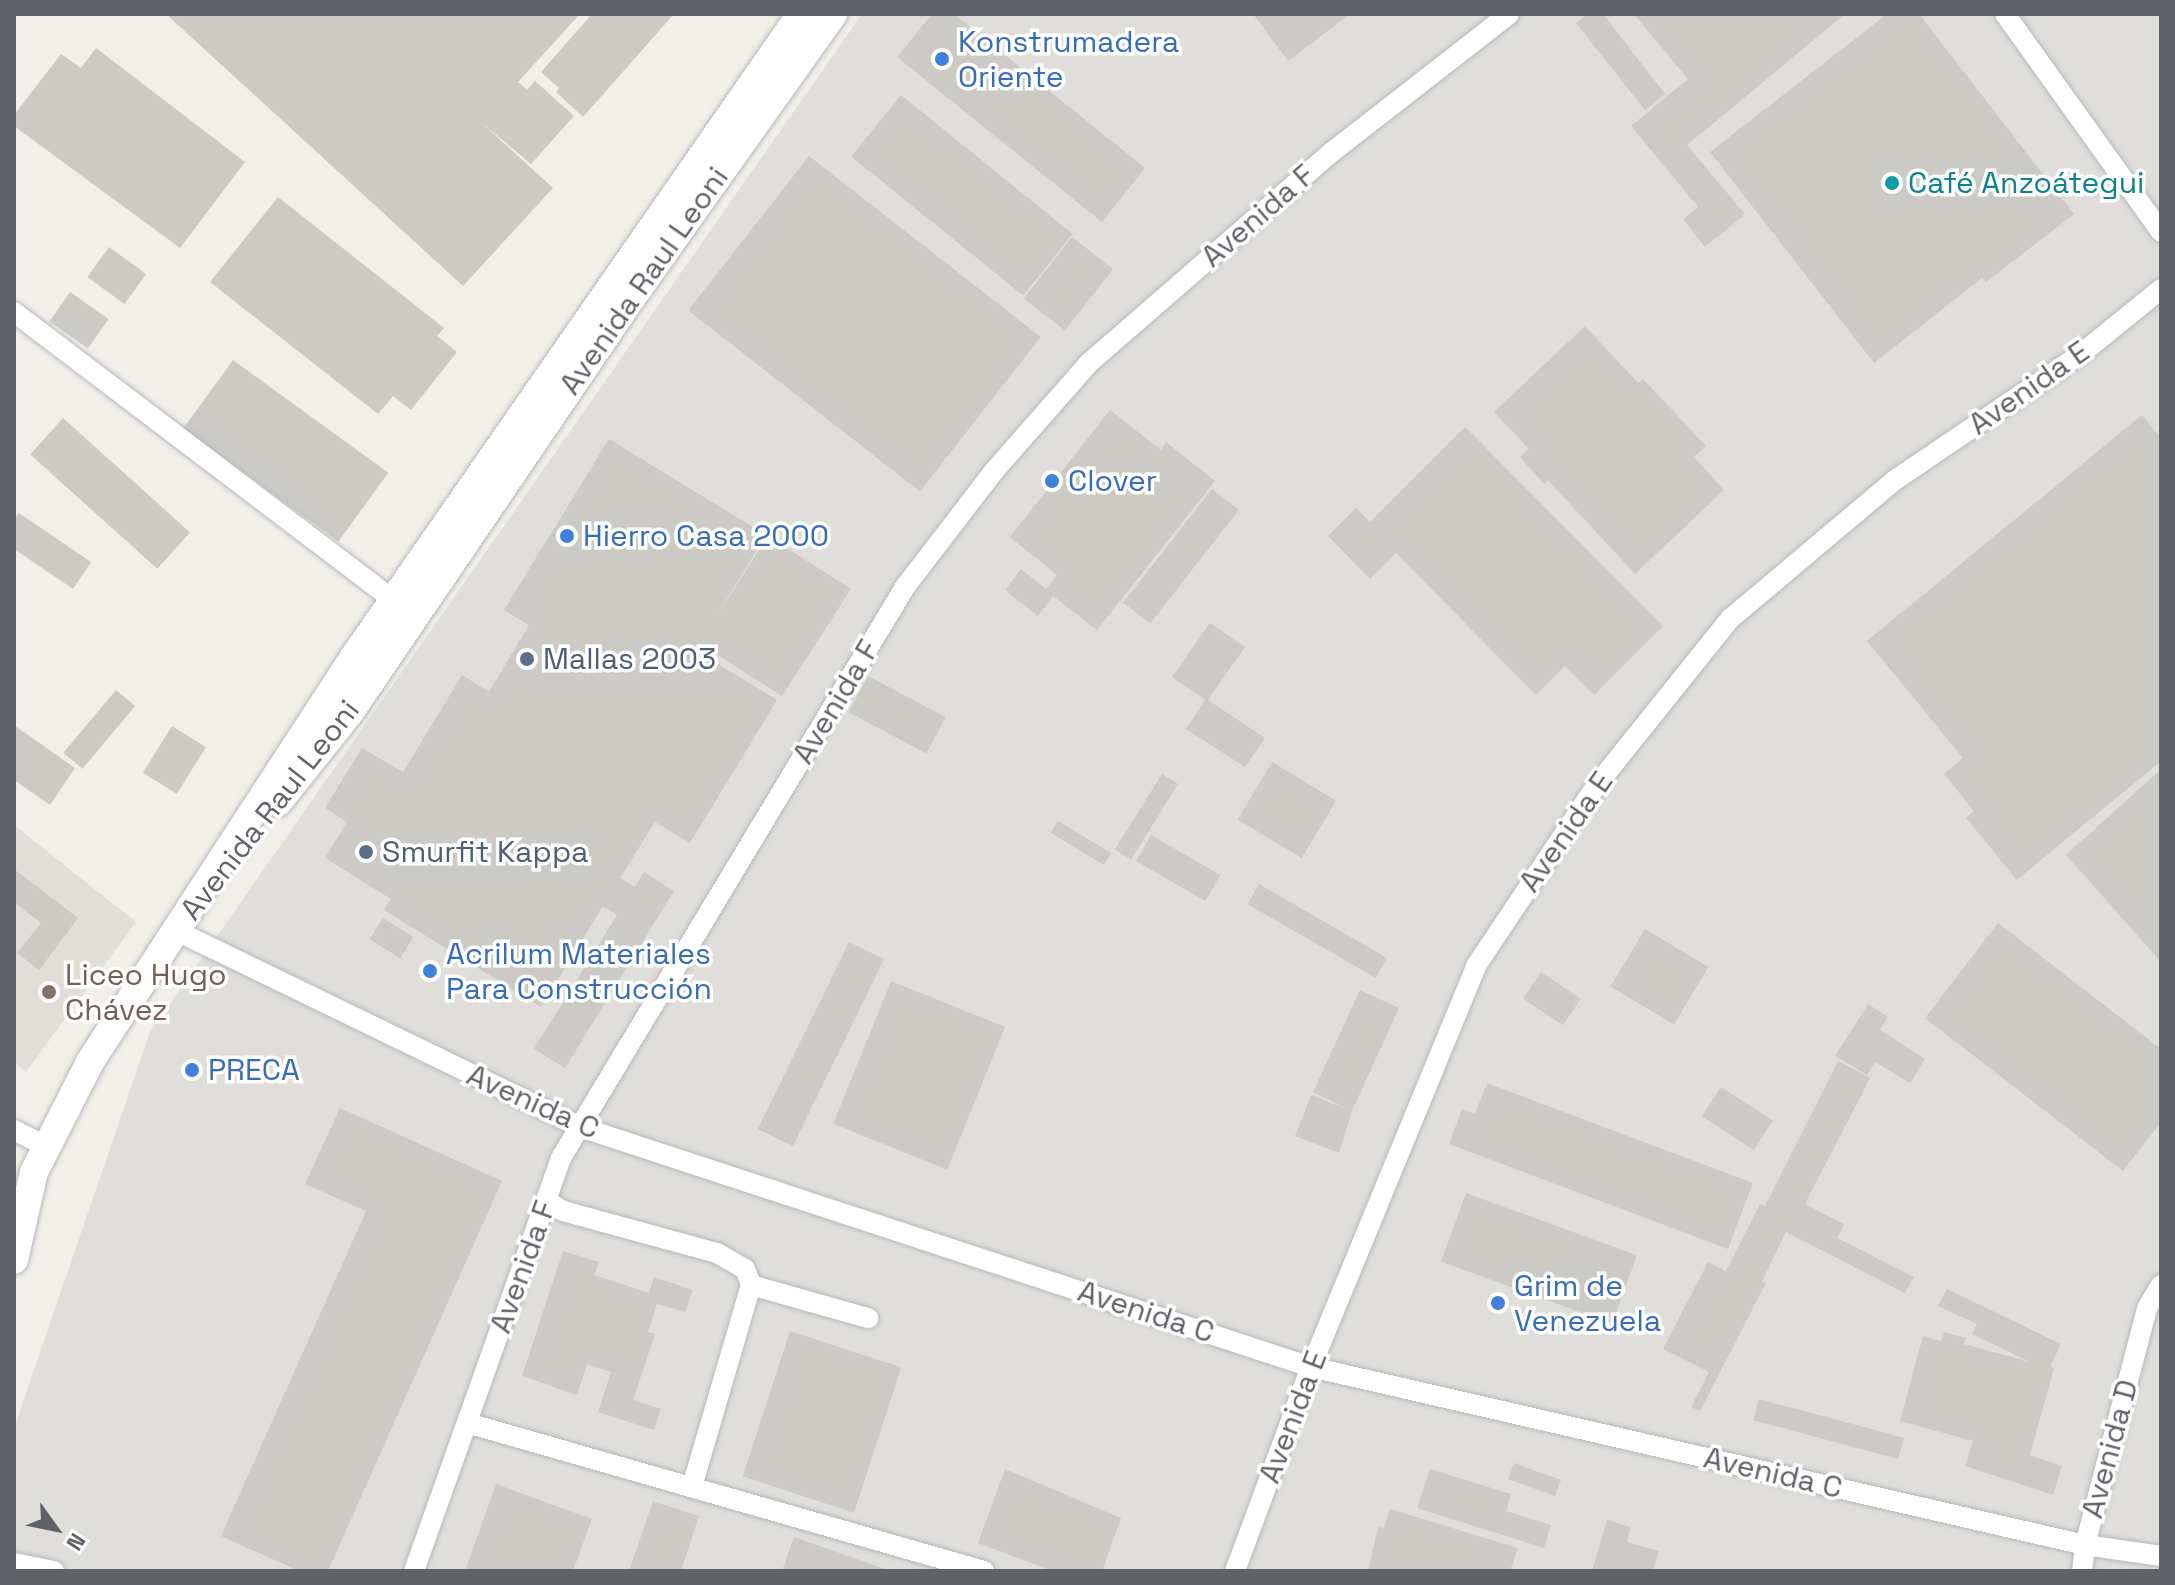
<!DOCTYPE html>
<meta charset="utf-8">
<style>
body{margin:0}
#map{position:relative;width:2175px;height:1585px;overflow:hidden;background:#f1efe8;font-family:"Space Grotesk",sans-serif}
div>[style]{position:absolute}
.industrial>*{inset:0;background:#e0deda}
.education>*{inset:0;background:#e1ded6}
.building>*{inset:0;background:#cccac5;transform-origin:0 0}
.roads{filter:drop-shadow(0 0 2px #b5b8bc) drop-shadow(0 0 2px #b5b8bc)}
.minor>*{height:20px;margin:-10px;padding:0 10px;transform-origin:10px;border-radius:10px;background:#fff}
.secondary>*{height:28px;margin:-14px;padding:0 14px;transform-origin:14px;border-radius:14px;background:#fff}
.dots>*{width:22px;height:22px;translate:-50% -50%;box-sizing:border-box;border:4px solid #fff;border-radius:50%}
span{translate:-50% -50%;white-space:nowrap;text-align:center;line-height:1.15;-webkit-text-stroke:7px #fff;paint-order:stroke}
.shop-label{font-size:30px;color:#366cbe}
.left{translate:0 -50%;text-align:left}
.culture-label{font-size:30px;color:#0d838f}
.street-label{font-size:30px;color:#5f6368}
.service-label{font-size:30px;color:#4e5e75}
.education-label{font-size:30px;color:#785e54}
.frame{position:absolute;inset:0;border:16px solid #5f6368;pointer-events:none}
.north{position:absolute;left:16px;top:1489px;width:80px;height:80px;-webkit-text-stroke:6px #fff;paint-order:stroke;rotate:123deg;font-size:22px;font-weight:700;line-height:32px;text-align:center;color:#5f6368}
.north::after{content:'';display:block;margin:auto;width:28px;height:36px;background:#5f6368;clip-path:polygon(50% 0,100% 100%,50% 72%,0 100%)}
</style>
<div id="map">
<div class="industrial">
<div style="clip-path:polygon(862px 14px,2161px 14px,2161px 1571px,60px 1571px,14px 1562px,14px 1428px,150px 1032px)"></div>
</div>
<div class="education">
<div style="clip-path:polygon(14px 825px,136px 922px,26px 1072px,14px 1062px)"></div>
</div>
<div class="building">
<div style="clip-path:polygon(166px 14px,580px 14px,518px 82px,527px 90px,535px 81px,574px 116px,531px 164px,481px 122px,553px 188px,463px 286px)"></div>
<div style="clip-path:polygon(592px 14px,674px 14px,583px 117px,556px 92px,559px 88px,541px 72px)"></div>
<div style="clip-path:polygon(932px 14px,954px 14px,1145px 168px,1102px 222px,897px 57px)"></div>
<div style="clip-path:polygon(1253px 14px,1350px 14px,1288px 61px)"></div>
<div style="clip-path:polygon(1587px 14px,1603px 14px,1665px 94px,1645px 110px,1576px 23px)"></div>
<div style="clip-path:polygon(1634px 14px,1845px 14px,1687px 145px,1745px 214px,1705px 247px,1683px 219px,1698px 207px,1631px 126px,1688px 79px)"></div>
<div style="clip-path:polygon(1887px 14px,1919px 14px,2074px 214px,1986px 282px,1982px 278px,1874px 363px,1710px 152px)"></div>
<div style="clip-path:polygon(96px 48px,245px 162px,180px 248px,14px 126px,14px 115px,61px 54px,81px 68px)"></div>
<div style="left:901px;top:95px;width:221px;height:79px;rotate:39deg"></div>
<div style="left:809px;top:156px;width:294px;height:196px;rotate:38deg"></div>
<div style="clip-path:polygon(278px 197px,444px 328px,437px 336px,457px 352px,411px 410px,393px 396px,378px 414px,210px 282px)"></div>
<div style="left:1072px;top:237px;width:52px;height:78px;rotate:38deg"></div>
<div style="left:109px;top:247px;width:46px;height:37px;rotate:36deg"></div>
<div style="left:70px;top:292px;width:47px;height:36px;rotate:35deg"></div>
<div style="clip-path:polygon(1585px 326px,1638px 383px,1643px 379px,1706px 446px,1694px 457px,1724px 490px,1635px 574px,1548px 480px,1544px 484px,1520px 457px,1529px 449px,1494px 412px)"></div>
<div style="left:233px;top:360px;width:192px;height:85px;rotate:36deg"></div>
<div style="clip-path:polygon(1110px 410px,1161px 450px,1166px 442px,1215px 481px,1097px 630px,1053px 596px,1038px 616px,1005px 590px,1021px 569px,1046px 589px,1057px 575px,1010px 537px)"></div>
<div style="clip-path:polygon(2142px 415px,2161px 438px,2161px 761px,2017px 880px,1966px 818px,1974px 811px,1944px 774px,1963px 758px,1867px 641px)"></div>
<div style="left:63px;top:418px;width:171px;height:49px;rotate:42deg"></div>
<div style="clip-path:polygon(1465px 427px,1663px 626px,1594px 695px,1565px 666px,1536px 695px,1396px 553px,1370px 579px,1328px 536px,1356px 508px,1370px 522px)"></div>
<div style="clip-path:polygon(609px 439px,766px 535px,714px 620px,768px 536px,851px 589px,782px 696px,699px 643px,695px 650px,777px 700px,690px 843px,655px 822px,620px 878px,635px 887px,644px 872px,674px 891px,565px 1068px,534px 1049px,617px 915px,603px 906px,541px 1007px,384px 910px,391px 899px,325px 858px,347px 822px,325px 808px,362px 748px,403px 772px,462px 675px,489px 692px,529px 625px,504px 610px)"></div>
<div style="left:1212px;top:489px;width:34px;height:144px;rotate:38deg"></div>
<div style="clip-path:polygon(19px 513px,91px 562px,73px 589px,14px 549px,14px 519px)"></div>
<div style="clip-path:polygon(1210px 623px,1245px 647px,1208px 700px,1265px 738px,1245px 767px,1186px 729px,1205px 700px,1172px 677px)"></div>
<div style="left:868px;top:676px;width:88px;height:41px;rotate:28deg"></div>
<div style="left:116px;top:690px;width:25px;height:82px;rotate:40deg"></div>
<div style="clip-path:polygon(14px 725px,75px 768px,50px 805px,14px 780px)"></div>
<div style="left:172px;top:726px;width:40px;height:55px;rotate:32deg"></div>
<div style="left:1272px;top:762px;width:75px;height:67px;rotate:31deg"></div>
<div style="clip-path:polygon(2159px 771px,2161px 772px,2161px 962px,2066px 855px)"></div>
<div style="left:1162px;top:774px;width:19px;height:89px;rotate:32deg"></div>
<div style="left:1058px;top:821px;width:62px;height:14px;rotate:31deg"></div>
<div style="left:1151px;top:835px;width:80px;height:30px;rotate:30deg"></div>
<div style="clip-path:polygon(14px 869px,78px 918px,39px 970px,17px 953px,41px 923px,14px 902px)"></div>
<div style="left:1259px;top:884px;width:148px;height:23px;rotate:30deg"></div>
<div style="left:383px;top:918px;width:36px;height:25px;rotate:32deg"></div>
<div style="clip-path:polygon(1998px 923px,2161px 1049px,2161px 1122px,2123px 1171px,1925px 1018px)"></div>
<div style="left:1645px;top:929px;width:74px;height:67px;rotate:31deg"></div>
<div style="left:849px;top:942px;width:39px;height:208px;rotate:26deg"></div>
<div style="left:1541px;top:972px;width:48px;height:32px;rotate:34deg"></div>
<div style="left:891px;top:981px;width:123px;height:154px;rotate:22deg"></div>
<div style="clip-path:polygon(1360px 990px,1399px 1008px,1352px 1111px,1339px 1153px,1295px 1136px,1311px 1095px,1349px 1110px,1313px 1092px)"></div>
<div style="clip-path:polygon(1868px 1004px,1888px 1017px,1880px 1030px,1925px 1059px,1910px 1083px,1875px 1062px,1867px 1075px,1835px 1056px)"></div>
<div style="clip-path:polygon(1838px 1061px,1870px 1078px,1805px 1204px,1844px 1224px,1837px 1238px,1914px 1277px,1905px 1293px,1786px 1232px,1762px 1281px,1766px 1283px,1700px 1411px,1691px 1407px,1709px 1372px,1663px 1349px,1708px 1262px,1726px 1271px,1760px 1204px,1765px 1206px)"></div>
<div style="clip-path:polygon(1487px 1083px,1753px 1183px,1728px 1249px,1449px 1144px,1462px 1109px,1475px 1114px)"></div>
<div style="left:1721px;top:1087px;width:62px;height:35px;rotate:33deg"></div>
<div style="clip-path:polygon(340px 1108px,502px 1181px,328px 1571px,299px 1571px,221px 1536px,366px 1211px,305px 1184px)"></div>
<div style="left:1466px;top:1193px;width:182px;height:73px;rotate:20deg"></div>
<div style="clip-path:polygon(563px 1251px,599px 1262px,594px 1275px,649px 1293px,654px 1277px,693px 1290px,685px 1312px,657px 1304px,648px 1332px,655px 1334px,633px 1400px,661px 1409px,654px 1430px,598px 1412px,611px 1372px,587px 1364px,577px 1395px,522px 1376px)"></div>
<div style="clip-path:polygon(1947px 1289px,2061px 1344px,2050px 1367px,2054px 1368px,2030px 1455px,2062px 1466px,2053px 1495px,1965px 1466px,1973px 1441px,1900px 1421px,1923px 1336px,1941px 1341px,1944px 1332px,1966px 1338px,1964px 1344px,2030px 1362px,1972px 1334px,1977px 1324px,1938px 1306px)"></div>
<div style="left:790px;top:1331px;width:117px;height:153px;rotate:18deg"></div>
<div style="left:1759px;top:1399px;width:150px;height:22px;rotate:15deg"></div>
<div style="left:1514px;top:1463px;width:50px;height:17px;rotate:20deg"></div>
<div style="clip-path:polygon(1005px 1469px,1121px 1518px,1102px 1571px,1053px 1571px,978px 1543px)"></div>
<div style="clip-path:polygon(1430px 1469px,1511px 1494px,1506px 1511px,1551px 1525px,1544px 1548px,1417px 1508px)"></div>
<div style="clip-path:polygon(496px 1484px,592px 1519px,573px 1571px,465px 1571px)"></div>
<div style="clip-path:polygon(653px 1501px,699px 1516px,681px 1571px,629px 1571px)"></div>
<div style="clip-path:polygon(1390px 1509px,1518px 1548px,1510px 1571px,1368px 1571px,1378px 1527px,1384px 1528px)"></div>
<div style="clip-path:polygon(1607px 1520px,1631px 1527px,1627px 1542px,1659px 1551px,1653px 1571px,1592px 1571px)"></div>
<div style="clip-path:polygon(794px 1537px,891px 1571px,782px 1571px)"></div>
</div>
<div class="roads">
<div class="minor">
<div style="left:2005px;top:14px;width:268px;rotate:54.4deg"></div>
<div style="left:14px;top:312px;width:477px;rotate:37.2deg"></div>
<div style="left:175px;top:930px;width:450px;rotate:25.9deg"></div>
<div style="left:580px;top:1127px;width:769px;rotate:18.18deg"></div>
<div style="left:1311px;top:1367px;width:794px;rotate:12.95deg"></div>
<div style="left:2085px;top:1545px;width:77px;rotate:8.2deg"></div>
<div style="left:14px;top:1130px;width:37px;rotate:27deg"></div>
<div style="left:547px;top:1201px;width:19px;rotate:32deg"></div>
<div style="left:563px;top:1211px;width:160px;rotate:15.3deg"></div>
<div style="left:717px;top:1253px;width:32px;rotate:30deg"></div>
<div style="left:745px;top:1269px;width:17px;rotate:69deg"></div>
<div style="left:751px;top:1285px;width:210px;rotate:106.3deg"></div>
<div style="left:751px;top:1285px;width:122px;rotate:15.8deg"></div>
<div style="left:467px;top:1423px;width:538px;rotate:15.97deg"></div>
<div style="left:14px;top:1563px;width:41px;rotate:11.3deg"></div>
<div style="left:414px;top:1571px;width:438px;rotate:-70.4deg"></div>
<div style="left:561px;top:1158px;width:667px;rotate:-58.93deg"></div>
<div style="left:905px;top:587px;width:146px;rotate:-52.5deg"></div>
<div style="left:994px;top:471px;width:144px;rotate:-48.7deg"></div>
<div style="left:1089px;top:363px;width:322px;rotate:-41deg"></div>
<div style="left:1332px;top:152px;width:224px;rotate:-37.9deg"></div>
<div style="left:1235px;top:1571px;width:218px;rotate:-69.6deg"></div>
<div style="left:1311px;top:1367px;width:434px;rotate:-67.6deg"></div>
<div style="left:1476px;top:966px;width:216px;rotate:-56.3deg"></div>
<div style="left:1596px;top:786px;width:214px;rotate:-51.3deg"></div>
<div style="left:1730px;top:619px;width:216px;rotate:-40.1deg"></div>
<div style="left:1895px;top:480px;width:225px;rotate:-34.1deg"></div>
<div style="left:2081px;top:354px;width:103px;rotate:-39.1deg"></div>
<div style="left:2082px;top:1571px;width:26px;rotate:-83deg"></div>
<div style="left:2085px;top:1545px;width:245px;rotate:-75.3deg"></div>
<div style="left:2147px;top:1308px;width:27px;rotate:-59deg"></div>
</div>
<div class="secondary">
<div style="left:278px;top:802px;width:115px;rotate:-51.3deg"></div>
<div style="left:350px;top:712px;width:498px;rotate:-55.8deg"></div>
<div style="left:630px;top:300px;width:351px;rotate:-54.6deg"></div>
<div style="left:14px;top:1260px;width:90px;rotate:-77.2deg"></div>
<div style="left:34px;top:1172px;width:123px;rotate:-63deg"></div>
<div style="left:90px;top:1062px;width:483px;rotate:-56.9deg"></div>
<div style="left:354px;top:657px;width:783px;rotate:-55.19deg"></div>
</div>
</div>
<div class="dots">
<div style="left:942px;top:59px;background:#3f7fe0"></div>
<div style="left:1892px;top:183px;background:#0f9aa8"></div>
<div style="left:1052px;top:481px;background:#3f7fe0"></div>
<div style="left:567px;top:536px;background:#3f7fe0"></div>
<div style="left:527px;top:659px;background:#5c6f8a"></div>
<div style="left:366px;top:852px;background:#5c6f8a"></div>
<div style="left:430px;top:971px;background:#3f7fe0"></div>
<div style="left:49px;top:992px;background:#8d6e63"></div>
<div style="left:192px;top:1070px;background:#3f7fe0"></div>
<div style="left:1498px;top:1303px;background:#3f7fe0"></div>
</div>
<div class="shop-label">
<span class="left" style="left:958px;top:59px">Konstrumadera<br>Oriente</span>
<span class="left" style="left:1068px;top:481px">Clover</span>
<span class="left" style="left:583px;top:536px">Hierro Casa 2000</span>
<span class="left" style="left:446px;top:971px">Acrilum Materiales<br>Para Construcción</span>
<span class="left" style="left:208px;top:1070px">PRECA</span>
<span class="left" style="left:1514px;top:1303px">Grim de<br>Venezuela</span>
</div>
<div class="culture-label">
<span class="left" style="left:1908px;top:183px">Café Anzoátegui</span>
</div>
<div class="street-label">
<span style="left:1258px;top:216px;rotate:-41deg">Avenida F</span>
<span style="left:644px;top:281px;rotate:-55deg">Avenida Raul Leoni</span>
<span style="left:2029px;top:388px;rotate:-35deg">Avenida E</span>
<span style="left:836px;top:702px;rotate:-59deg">Avenida F</span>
<span style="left:270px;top:810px;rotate:-52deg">Avenida Raul Leoni</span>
<span style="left:1566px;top:832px;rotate:-55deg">Avenida E</span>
<span style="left:533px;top:1102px;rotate:24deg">Avenida C</span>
<span style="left:523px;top:1267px;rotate:-70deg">Avenida F</span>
<span style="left:1146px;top:1312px;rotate:18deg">Avenida C</span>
<span style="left:1293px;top:1417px;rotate:-69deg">Avenida E</span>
<span style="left:2110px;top:1449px;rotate:-75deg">Avenida D</span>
<span style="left:1773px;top:1473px;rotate:13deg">Avenida C</span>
</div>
<div class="service-label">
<span class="left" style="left:543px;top:659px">Mallas 2003</span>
<span class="left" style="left:382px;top:852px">Smurfit Kappa</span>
</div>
<div class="education-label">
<span class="left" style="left:65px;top:992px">Liceo Hugo<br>Chávez</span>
</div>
<div class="frame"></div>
<div class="north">N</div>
</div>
